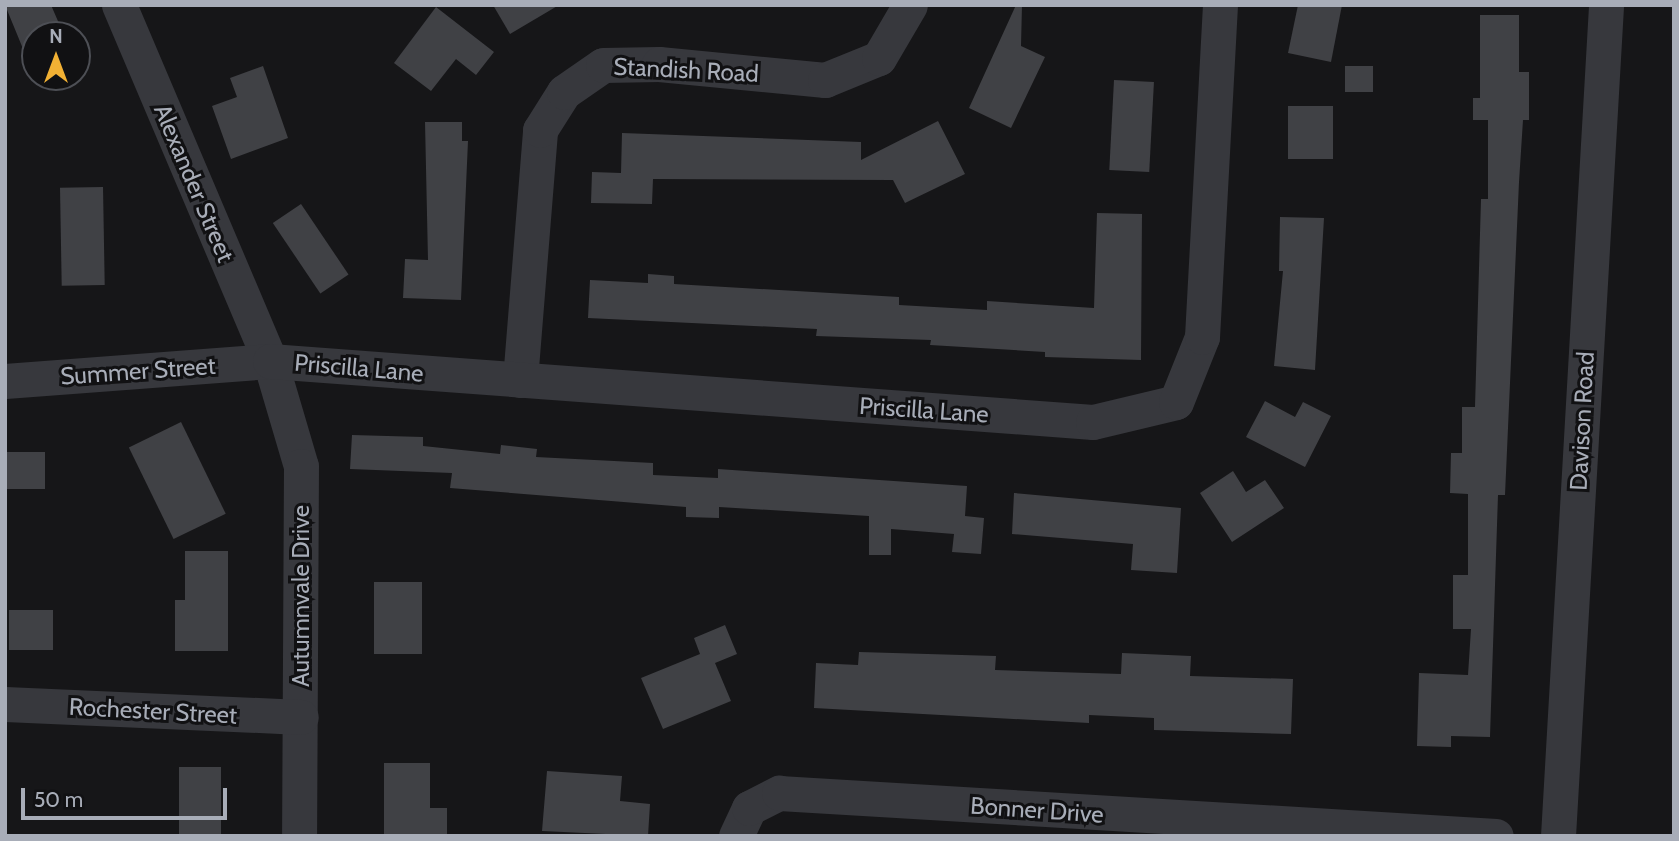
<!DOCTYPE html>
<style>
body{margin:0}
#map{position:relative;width:1679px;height:841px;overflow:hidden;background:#161618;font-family:Cabin,sans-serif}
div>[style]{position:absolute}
.building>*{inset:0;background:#404145;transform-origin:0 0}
.minor>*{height:35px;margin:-17.5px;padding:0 17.5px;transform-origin:17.5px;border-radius:17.5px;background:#37383d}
span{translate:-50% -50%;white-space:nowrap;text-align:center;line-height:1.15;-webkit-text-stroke:6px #111113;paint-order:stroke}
.street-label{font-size:24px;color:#a8adb8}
.frame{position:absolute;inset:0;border:7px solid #a8adb8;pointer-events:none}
.north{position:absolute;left:21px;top:21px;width:70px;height:70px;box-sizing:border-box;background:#111113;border:2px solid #4d4f55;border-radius:50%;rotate:0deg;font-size:19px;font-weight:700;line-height:28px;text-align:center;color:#a8adb8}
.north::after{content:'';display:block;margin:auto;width:24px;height:32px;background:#f2b134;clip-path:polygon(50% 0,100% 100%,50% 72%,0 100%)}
.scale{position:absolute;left:21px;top:788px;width:206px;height:32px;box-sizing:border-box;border:4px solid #a8adb8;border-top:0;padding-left:9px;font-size:21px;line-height:24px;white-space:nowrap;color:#a8adb8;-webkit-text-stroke:5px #111113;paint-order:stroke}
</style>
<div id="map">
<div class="building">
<div style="clip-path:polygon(5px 5px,51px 5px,64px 35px,35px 35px,35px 78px)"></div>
<div style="clip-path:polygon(493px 5px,559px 5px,510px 34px)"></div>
<div style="clip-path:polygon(1016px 5px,1022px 5px,1021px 46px,1045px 57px,1011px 128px,969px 108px)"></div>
<div style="clip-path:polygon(1298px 5px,1342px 5px,1331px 62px,1288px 53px)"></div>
<div style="clip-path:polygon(436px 7px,494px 52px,476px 75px,456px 59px,431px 91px,394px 63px)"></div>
<div style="clip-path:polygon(1480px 15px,1519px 15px,1519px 72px,1529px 72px,1529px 120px,1523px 120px,1519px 182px,1505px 495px,1498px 495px,1490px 737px,1451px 736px,1451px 747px,1417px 746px,1419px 673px,1468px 675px,1471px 629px,1453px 629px,1453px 575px,1468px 575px,1468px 494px,1450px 493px,1451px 453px,1462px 453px,1462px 407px,1475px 407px,1481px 199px,1488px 199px,1488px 120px,1473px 120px,1473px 98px,1480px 98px)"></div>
<div style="clip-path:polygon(263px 66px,288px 138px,231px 159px,212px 106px,237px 97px,230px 78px)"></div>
<div style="left:1345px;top:66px;width:28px;height:26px"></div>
<div style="left:1114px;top:80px;width:40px;height:90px;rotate:3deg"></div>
<div style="left:1288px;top:106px;width:45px;height:53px"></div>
<div style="clip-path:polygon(938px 121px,965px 174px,905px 203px,893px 180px,653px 179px,652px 204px,591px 203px,592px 172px,621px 173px,622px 133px,861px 142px,861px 160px)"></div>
<div style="clip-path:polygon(425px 122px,462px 122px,462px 141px,468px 141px,461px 300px,403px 298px,405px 259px,428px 260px)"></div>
<div style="left:103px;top:187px;width:98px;height:43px;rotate:89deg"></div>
<div style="left:301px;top:204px;width:85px;height:34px;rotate:56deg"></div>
<div style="clip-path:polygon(1097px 213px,1142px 214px,1141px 360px,1045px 357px,1045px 352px,930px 345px,931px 340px,816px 336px,817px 329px,588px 318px,590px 280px,648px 283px,648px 274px,674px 276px,674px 284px,899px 297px,899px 305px,987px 310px,987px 301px,1094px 308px)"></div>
<div style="clip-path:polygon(1280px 217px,1324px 218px,1315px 370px,1274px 366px,1283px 271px,1279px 271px)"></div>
<div style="clip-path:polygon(1265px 401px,1295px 417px,1303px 402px,1331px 416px,1305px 467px,1246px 437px)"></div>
<div style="left:181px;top:422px;width:102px;height:58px;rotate:64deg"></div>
<div style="clip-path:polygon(352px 435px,423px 437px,423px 446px,500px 454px,501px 445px,537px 449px,536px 457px,653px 463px,653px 475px,718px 478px,718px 469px,967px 486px,965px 516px,984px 518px,981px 554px,952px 552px,954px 534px,891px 529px,891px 555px,869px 555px,869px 516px,719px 507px,719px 518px,686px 517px,686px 507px,450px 488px,452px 473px,350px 469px)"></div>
<div style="left:5px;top:452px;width:40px;height:37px"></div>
<div style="clip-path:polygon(1233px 471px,1246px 492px,1265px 480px,1284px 508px,1232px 542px,1200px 493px)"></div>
<div style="clip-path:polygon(1014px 493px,1181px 508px,1177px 573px,1131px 570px,1133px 544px,1012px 534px)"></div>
<div style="clip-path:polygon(185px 551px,228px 551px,228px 651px,175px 651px,175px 600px,185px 600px)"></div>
<div style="left:374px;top:582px;width:48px;height:72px"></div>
<div style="left:9px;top:610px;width:44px;height:40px"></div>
<div style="clip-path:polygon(725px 625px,737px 654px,715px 663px,731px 701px,663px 729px,641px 678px,700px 654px,694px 638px)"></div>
<div style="clip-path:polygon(859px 652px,996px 656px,995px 670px,1121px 674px,1122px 653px,1191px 656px,1190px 676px,1293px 679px,1291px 734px,1154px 730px,1154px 718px,1089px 715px,1089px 723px,814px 708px,816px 663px,858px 665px)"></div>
<div style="clip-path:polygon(384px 763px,430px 763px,430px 808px,447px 808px,447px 836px,384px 836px)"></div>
<div style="left:179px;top:767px;width:42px;height:69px"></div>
<div style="clip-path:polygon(547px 771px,622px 776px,620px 801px,650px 804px,648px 836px,542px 831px)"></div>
</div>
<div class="minor">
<div style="left:119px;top:5px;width:387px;rotate:67deg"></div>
<div style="left:270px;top:361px;width:109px;rotate:73.6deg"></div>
<div style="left:301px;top:466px;width:370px;rotate:90.3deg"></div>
<div style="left:520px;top:380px;width:251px;rotate:-85.4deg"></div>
<div style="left:540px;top:130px;width:45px;rotate:-57.7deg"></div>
<div style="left:564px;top:92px;width:47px;rotate:-34.7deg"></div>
<div style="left:603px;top:65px;width:56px;rotate:-1deg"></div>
<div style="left:659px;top:64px;width:167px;rotate:5.5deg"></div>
<div style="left:825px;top:80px;width:58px;rotate:-22.2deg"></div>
<div style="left:879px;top:58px;width:61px;rotate:-59.7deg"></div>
<div style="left:5px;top:381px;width:266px;rotate:-4.3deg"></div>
<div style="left:270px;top:361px;width:825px;rotate:4.24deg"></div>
<div style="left:1093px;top:422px;width:85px;rotate:-13.5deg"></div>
<div style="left:1176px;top:402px;width:70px;rotate:-68.2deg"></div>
<div style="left:1202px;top:337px;width:332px;rotate:-86.9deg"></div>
<div style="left:5px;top:704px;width:296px;rotate:2.5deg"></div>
<div style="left:736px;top:836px;width:31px;rotate:-65deg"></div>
<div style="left:749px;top:808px;width:34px;rotate:-27deg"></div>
<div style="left:779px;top:793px;width:718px;rotate:3.43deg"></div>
<div style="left:1558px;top:836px;width:832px;rotate:-86.69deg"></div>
</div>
<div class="street-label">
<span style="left:686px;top:70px;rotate:3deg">Standish Road</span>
<span style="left:194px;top:183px;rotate:67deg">Alexander Street</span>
<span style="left:359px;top:368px;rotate:5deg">Priscilla Lane</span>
<span style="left:138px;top:371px;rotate:-4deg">Summer Street</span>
<span style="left:924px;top:410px;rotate:4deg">Priscilla Lane</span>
<span style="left:1582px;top:421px;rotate:-87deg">Davison Road</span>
<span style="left:301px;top:596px;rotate:-90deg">Autumnvale Drive</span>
<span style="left:153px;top:711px;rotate:3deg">Rochester Street</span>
<span style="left:1037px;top:810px;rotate:4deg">Bonner Drive</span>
</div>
<div class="frame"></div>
<div class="north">N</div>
<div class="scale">50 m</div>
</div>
